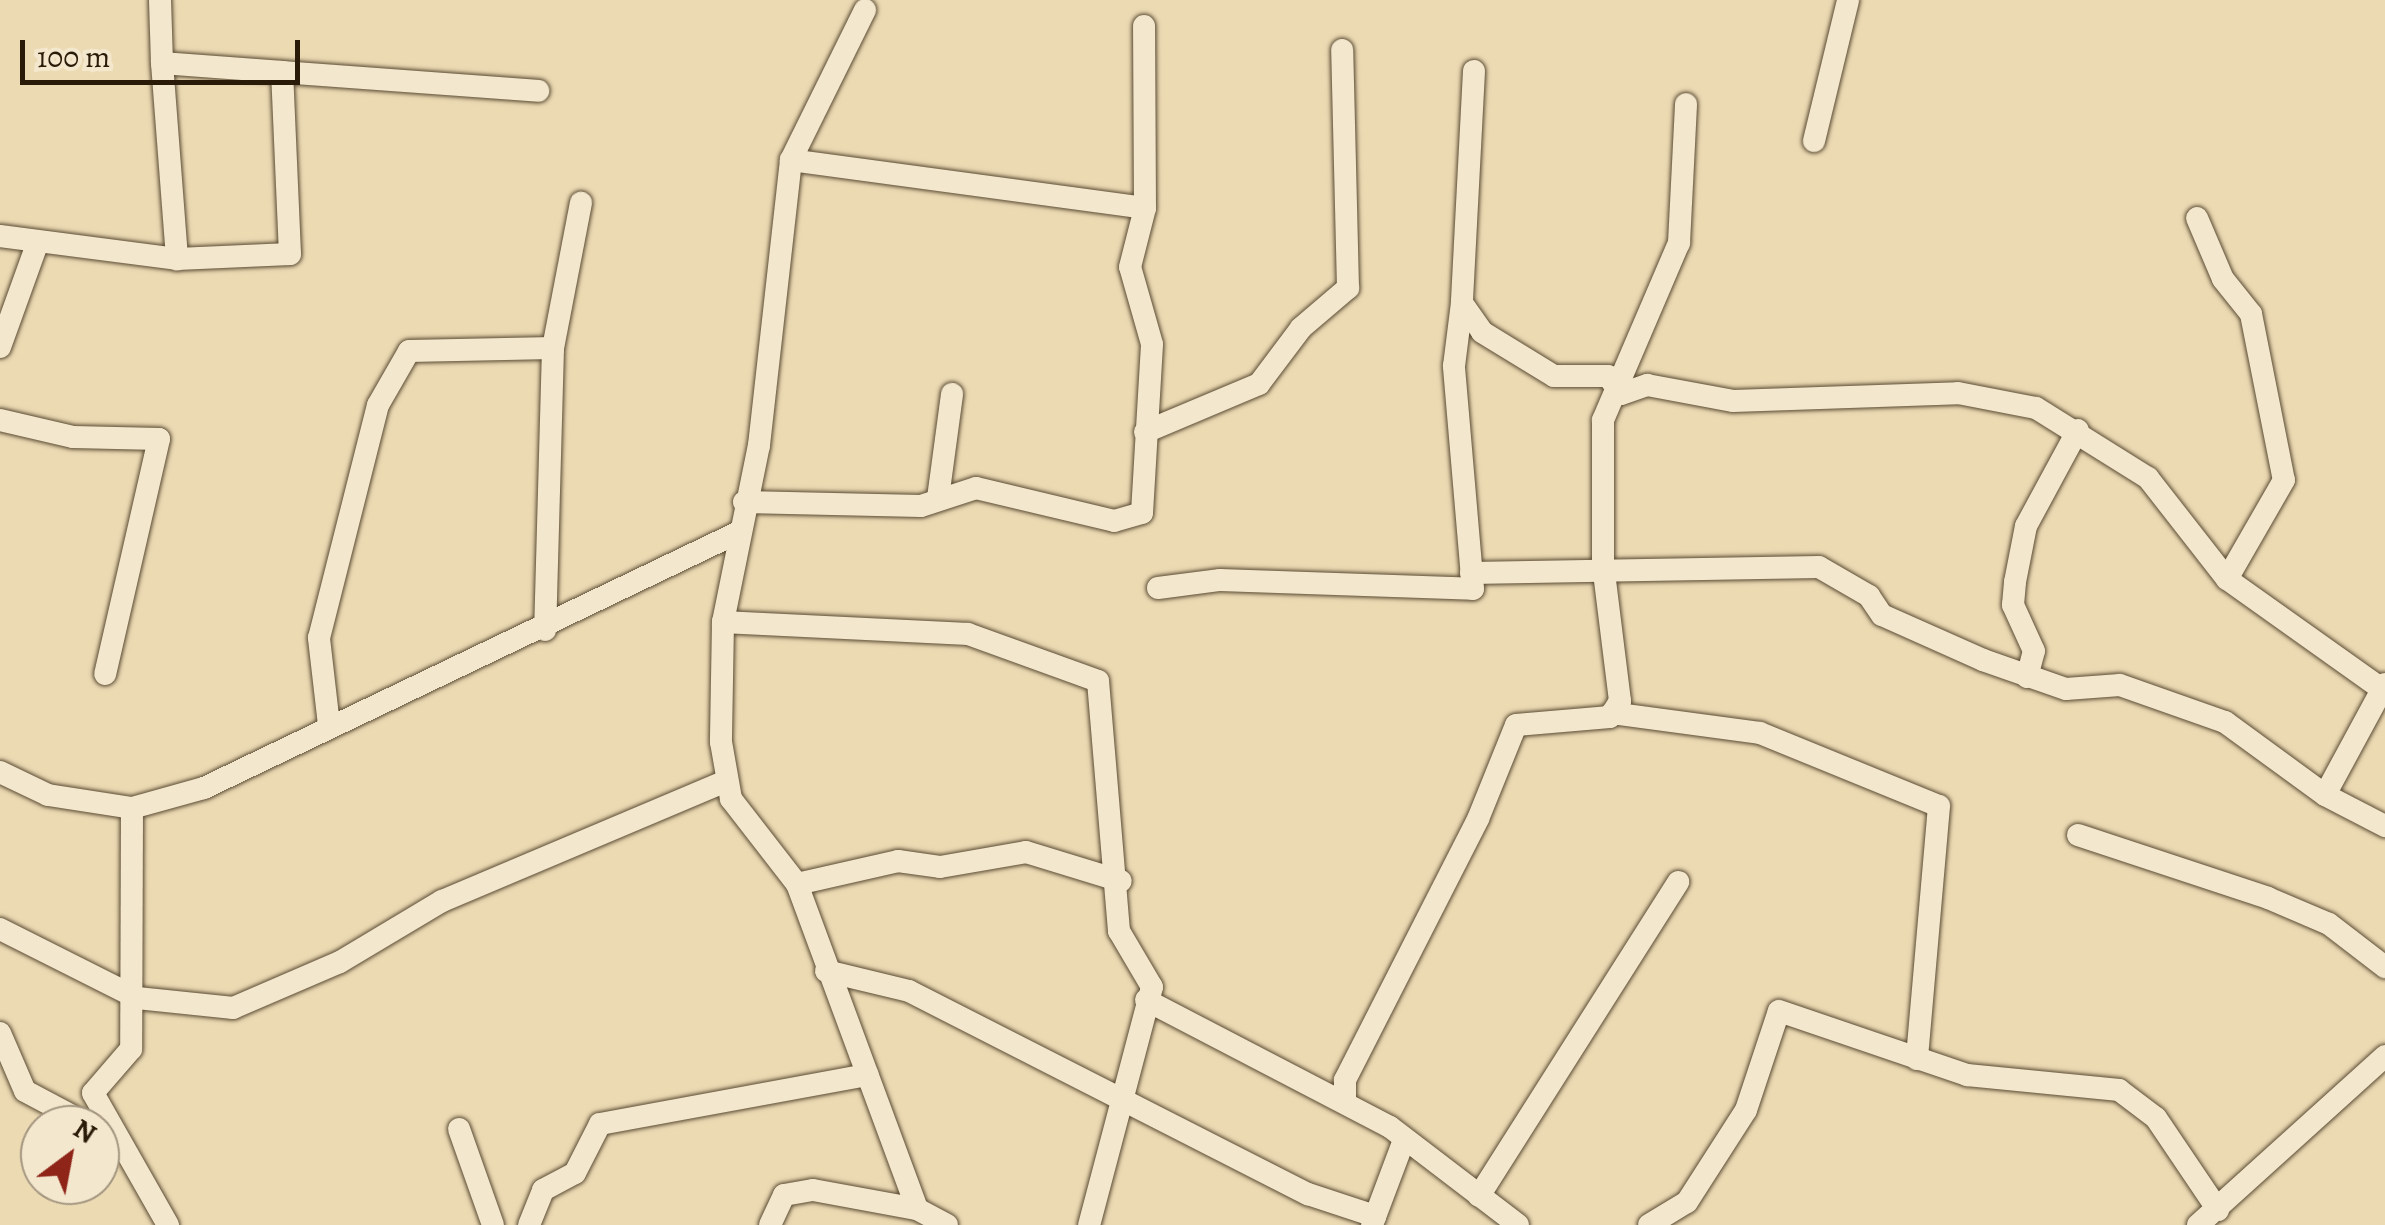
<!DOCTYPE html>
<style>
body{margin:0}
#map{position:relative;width:2385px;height:1225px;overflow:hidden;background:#ecdab3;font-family:Alegreya,serif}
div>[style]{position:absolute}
.roads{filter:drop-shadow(0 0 2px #5a4b33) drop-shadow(0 0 2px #5a4b33)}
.minor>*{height:22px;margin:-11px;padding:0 11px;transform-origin:11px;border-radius:11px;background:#f3e7ce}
span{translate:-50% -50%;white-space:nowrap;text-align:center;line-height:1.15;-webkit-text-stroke:10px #f3e7ce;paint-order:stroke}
.north{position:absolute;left:20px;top:1105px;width:100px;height:100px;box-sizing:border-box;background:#f3e7ce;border:2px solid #a3957f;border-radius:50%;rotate:32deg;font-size:28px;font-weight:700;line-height:40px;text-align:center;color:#2a1b08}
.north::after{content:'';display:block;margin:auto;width:35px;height:45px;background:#8f2418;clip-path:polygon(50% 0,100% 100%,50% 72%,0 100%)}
.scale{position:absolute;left:20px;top:40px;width:280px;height:45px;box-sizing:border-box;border:5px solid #2a1b08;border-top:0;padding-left:12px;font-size:30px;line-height:35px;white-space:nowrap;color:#2a1b08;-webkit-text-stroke:8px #f3e7ce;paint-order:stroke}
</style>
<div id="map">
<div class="roads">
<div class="minor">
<div style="left:160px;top:0;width:63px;rotate:88.2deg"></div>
<div style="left:865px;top:10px;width:167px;rotate:116.3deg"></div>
<div style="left:791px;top:160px;width:287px;rotate:96.4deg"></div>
<div style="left:759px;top:445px;width:181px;rotate:101.5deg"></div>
<div style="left:723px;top:622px;width:120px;rotate:91deg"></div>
<div style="left:721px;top:742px;width:58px;rotate:80deg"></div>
<div style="left:731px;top:799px;width:108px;rotate:52.2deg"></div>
<div style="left:797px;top:884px;width:346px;rotate:69.7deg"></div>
<div style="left:1474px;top:71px;width:232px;rotate:93deg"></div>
<div style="left:1462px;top:303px;width:35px;rotate:55deg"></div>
<div style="left:1482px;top:332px;width:84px;rotate:31.4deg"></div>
<div style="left:1554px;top:376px;width:54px"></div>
<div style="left:1608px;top:376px;width:22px;rotate:54deg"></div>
<div style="left:1621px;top:394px;width:28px;rotate:-19deg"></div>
<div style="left:1647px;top:385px;width:87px;rotate:10.5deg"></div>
<div style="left:1733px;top:401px;width:225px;rotate:-2deg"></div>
<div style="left:1958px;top:393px;width:79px;rotate:10.9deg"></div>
<div style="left:2036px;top:408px;width:132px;rotate:32deg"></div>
<div style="left:2148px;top:478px;width:128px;rotate:52deg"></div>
<div style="left:2227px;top:579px;width:190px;rotate:35.4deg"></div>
<div style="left:282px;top:72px;width:257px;rotate:4.2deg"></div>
<div style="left:1814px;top:141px;width:145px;rotate:-76.4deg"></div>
<div style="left:791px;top:160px;width:357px;rotate:7.7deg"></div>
<div style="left:2197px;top:218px;width:66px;rotate:66.9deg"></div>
<div style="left:2223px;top:279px;width:45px;rotate:51.3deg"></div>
<div style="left:2251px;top:314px;width:169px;rotate:78.8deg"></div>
<div style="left:2284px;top:480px;width:114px;rotate:119.9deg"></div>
<div style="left:0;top:236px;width:178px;rotate:7.4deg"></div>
<div style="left:177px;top:259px;width:113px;rotate:-2.5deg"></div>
<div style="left:290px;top:254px;width:182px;rotate:-92.5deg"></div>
<div style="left:282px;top:72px;width:120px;rotate:-175.7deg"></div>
<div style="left:162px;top:63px;width:197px;rotate:85.6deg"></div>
<div style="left:0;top:347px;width:109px;rotate:-70.2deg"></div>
<div style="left:553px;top:348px;width:148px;rotate:-79.1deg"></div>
<div style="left:0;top:420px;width:75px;rotate:13.1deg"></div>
<div style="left:73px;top:437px;width:86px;rotate:1.3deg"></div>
<div style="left:159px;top:439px;width:241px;rotate:102.9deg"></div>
<div style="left:1145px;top:432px;width:124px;rotate:-22.8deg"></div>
<div style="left:1259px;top:384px;width:70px;rotate:-53.1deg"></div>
<div style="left:1301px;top:328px;width:62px;rotate:-40.4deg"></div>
<div style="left:1348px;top:288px;width:238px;rotate:-91.4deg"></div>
<div style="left:938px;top:498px;width:105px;rotate:-82.3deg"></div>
<div style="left:744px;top:502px;width:177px;rotate:1.3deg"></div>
<div style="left:921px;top:506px;width:58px;rotate:-18.1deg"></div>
<div style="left:976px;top:488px;width:142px;rotate:13.4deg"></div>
<div style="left:1114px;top:521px;width:29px;rotate:-16deg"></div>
<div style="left:1142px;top:513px;width:169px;rotate:-86.6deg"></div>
<div style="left:1152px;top:344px;width:80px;rotate:-105.9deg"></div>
<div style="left:1130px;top:267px;width:61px;rotate:-75.7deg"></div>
<div style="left:1145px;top:208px;width:182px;rotate:-90.3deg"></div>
<div style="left:1471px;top:573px;width:348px;rotate:-1deg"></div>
<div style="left:1819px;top:567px;width:58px;rotate:30.1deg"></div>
<div style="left:1869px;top:596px;width:23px;rotate:56deg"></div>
<div style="left:1882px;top:615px;width:111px;rotate:24deg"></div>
<div style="left:1983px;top:660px;width:88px;rotate:19.3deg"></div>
<div style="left:2066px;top:689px;width:54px;rotate:-4.2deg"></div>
<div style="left:2120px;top:685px;width:111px;rotate:19.4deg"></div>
<div style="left:2225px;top:722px;width:124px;rotate:36.1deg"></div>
<div style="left:1158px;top:588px;width:63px;rotate:-7.4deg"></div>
<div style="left:1220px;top:580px;width:253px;rotate:2deg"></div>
<div style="left:1473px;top:589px;width:224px;rotate:-94.9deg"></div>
<div style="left:1454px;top:366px;width:64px;rotate:-82.8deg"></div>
<div style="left:723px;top:622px;width:245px;rotate:2.8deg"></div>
<div style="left:968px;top:634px;width:138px;rotate:19.9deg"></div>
<div style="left:1098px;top:681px;width:251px;rotate:85.2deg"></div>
<div style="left:1119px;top:931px;width:65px;rotate:59.5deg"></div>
<div style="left:1152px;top:987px;width:246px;rotate:104.8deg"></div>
<div style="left:2027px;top:677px;width:27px;rotate:-75deg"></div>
<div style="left:2034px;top:651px;width:51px;rotate:-114.5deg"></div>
<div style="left:2013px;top:605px;width:23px;rotate:-85deg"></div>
<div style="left:2015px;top:582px;width:57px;rotate:-78.9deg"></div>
<div style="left:2026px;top:526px;width:109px;rotate:-61.6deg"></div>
<div style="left:2385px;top:684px;width:126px;rotate:118.4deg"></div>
<div style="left:2325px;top:795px;width:68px;rotate:27.3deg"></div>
<div style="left:1612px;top:713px;width:149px;rotate:7.7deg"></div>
<div style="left:1760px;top:733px;width:193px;rotate:22.2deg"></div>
<div style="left:1939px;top:806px;width:254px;rotate:95deg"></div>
<div style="left:329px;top:725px;width:88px;rotate:-96.6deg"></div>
<div style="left:319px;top:638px;width:240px;rotate:-75.8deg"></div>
<div style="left:378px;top:405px;width:62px;rotate:-60.1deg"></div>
<div style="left:409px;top:351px;width:144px;rotate:-1.2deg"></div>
<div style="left:553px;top:348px;width:282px;rotate:91.6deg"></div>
<div style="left:0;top:772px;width:53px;rotate:25.6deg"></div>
<div style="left:48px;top:795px;width:85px;rotate:8.8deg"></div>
<div style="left:132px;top:808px;width:75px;rotate:-15.5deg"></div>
<div style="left:204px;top:788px;width:591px;rotate:-25.57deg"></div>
<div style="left:132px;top:808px;width:241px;rotate:90.2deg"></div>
<div style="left:131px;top:1049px;width:58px;rotate:130.8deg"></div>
<div style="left:93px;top:1093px;width:152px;rotate:60.4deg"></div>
<div style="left:2078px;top:835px;width:200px;rotate:18.3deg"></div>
<div style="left:2268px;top:898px;width:66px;rotate:23.1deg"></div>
<div style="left:2329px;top:924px;width:71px;rotate:37.5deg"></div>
<div style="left:797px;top:884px;width:104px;rotate:-12.8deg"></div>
<div style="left:898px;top:861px;width:42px;rotate:8.1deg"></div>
<div style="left:940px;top:867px;width:87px;rotate:-9.9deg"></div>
<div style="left:1026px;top:852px;width:99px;rotate:17deg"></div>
<div style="left:0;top:929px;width:153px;rotate:26.7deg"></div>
<div style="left:137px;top:998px;width:97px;rotate:5.9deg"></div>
<div style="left:233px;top:1008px;width:116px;rotate:-23.3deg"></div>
<div style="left:340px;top:962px;width:119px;rotate:-30.9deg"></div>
<div style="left:442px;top:901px;width:308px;rotate:-22.9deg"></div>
<div style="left:826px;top:971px;width:85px;rotate:13.5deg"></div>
<div style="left:909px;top:991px;width:448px;rotate:27deg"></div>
<div style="left:1308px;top:1194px;width:71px;rotate:18.2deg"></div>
<div style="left:1146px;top:1000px;width:275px;rotate:27.5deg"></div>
<div style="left:1390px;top:1127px;width:161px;rotate:37.4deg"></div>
<div style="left:0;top:1033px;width:63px;rotate:66.7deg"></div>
<div style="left:25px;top:1091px;width:72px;rotate:28deg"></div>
<div style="left:1345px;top:1100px;width:20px;rotate:-90deg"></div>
<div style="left:1345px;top:1080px;width:293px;rotate:-63deg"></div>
<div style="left:1478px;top:819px;width:101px;rotate:-68deg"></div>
<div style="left:1516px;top:725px;width:94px;rotate:-4.9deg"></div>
<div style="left:1610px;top:717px;width:19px;rotate:-58deg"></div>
<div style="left:1620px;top:701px;width:138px;rotate:-97.1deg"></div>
<div style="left:1603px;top:564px;width:144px;rotate:-90deg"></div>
<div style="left:1603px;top:420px;width:193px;rotate:-66.8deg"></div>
<div style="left:1679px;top:243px;width:139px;rotate:-87.1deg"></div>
<div style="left:459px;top:1129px;width:102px;rotate:70.5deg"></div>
<div style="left:1479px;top:1196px;width:372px;rotate:-57.6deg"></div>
<div style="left:529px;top:1225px;width:38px;rotate:-68deg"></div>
<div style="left:543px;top:1190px;width:36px;rotate:-28deg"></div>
<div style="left:575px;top:1173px;width:55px;rotate:-63deg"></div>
<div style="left:600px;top:1124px;width:272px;rotate:-10.4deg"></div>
<div style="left:770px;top:1225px;width:33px;rotate:-65deg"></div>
<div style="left:784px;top:1195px;width:29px;rotate:-10deg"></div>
<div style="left:813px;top:1190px;width:106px;rotate:10.4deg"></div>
<div style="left:917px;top:1209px;width:34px;rotate:28deg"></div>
<div style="left:1372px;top:1225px;width:91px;rotate:-69.4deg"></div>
<div style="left:1649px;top:1225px;width:44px;rotate:-31.2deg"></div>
<div style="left:1687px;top:1202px;width:109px;rotate:-57.3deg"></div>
<div style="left:1746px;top:1110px;width:104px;rotate:-71.6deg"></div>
<div style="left:1779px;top:1011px;width:199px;rotate:18.8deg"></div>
<div style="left:1967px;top:1075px;width:153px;rotate:5.6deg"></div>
<div style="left:2119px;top:1090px;width:46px;rotate:37.1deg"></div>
<div style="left:2156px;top:1118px;width:111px;rotate:56deg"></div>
<div style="left:2198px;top:1225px;width:252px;rotate:-42.1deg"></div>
</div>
</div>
<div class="north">N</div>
<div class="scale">100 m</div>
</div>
